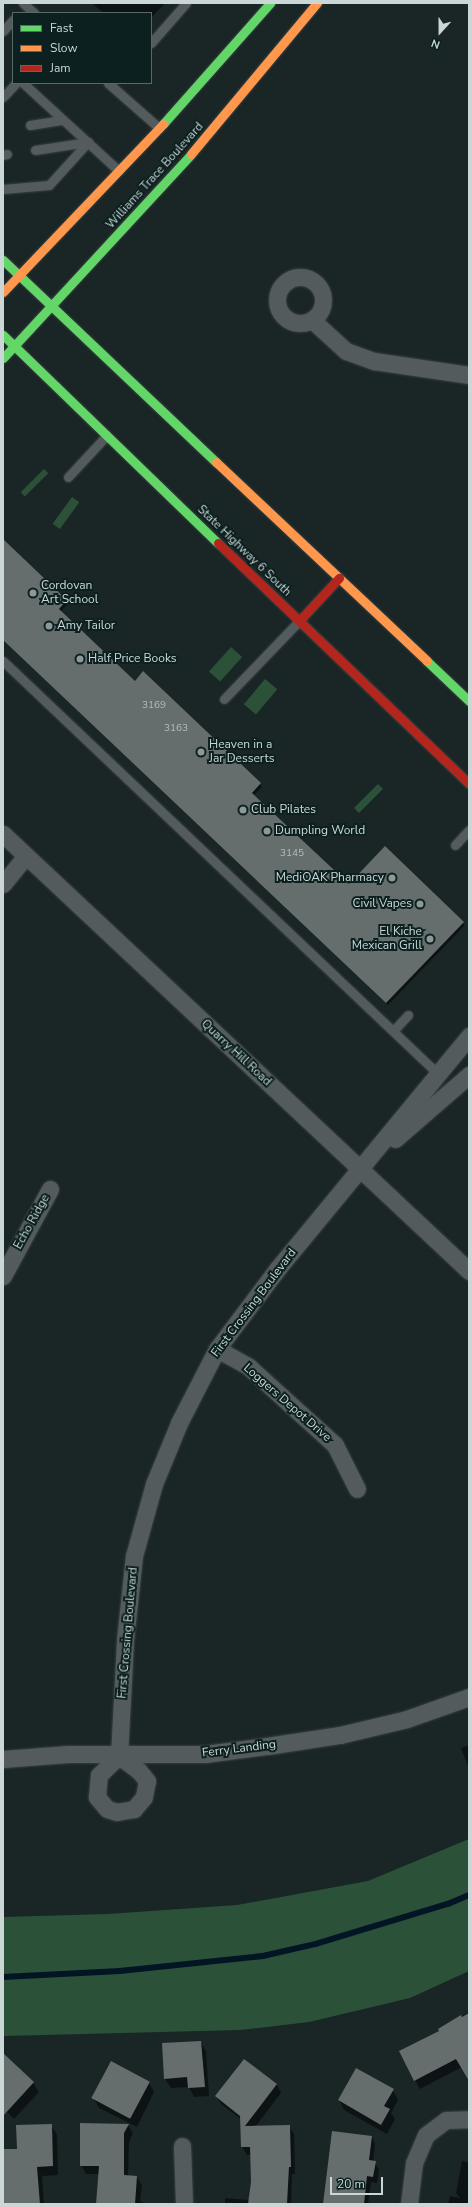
<!DOCTYPE html>
<style>
body{margin:0}
#map{position:relative;width:472px;height:2207px;overflow:hidden;background:#1a2526;font-family:"Nunito Sans",sans-serif}
div>[style]{position:absolute}
.green>*{inset:0;background:#2b5239;transform-origin:0 0}
.shadow>*{inset:0;background:#0007}
.stream>*{height:5.5px;margin:-2.75px;padding:0 2.75px;transform-origin:2.75px;border-radius:2.75px;background:#021524}
.building>*{inset:0;background:#656e6d;transform-origin:0 0}
.roads{filter:drop-shadow(0 0 1px #394142) drop-shadow(0 0 1px #394142)}
.lane>*{height:9px;margin:-4.5px;padding:0 4.5px;transform-origin:4.5px;border-radius:4.5px;background:#545b5c}
.street>*{height:17px;margin:-8.5px;padding:0 8.5px;transform-origin:8.5px;border-radius:8.5px;background:#545b5c}
.street>.ring{margin:-8.5px;padding:0;box-sizing:content-box;background:none;border:17px solid #545b5c;border-radius:50%}
.fast>*{height:9px;margin:-4.5px;padding:0 4.5px;transform-origin:4.5px;border-radius:4.5px;background:#63d668}
.slow>*{height:9px;margin:-4.5px;padding:0 4.5px;transform-origin:4.5px;border-radius:4.5px;background:#ff974d}
.jam>*{height:9px;margin:-4.5px;padding:0 4.5px;transform-origin:4.5px;border-radius:4.5px;background:#b3261e}
.dots>*{width:11px;height:11px;translate:-50% -50%;box-sizing:border-box;border:2px solid #0c2020;border-radius:50%}
span{translate:-50% -50%;white-space:nowrap;text-align:center;line-height:1.15;-webkit-text-stroke:4px #0c2020;paint-order:stroke}
.number-label{font-size:10px;color:#b2bdbc}
.number-label span{-webkit-text-stroke-width:0}
.street-label{font-size:12px;color:#cbd7d7}
.poi-label{font-size:12px;color:#cbd7d7}
.left{translate:0 -50%;text-align:left}
.right{translate:-100% -50%;text-align:right}
.frame{position:absolute;inset:0;border:4px solid #cbd7d7;pointer-events:none}
.legend{position:absolute;left:12px;top:12px;width:140px;height:72px;box-sizing:border-box;background:#0c2020;border:1px solid #586969;margin:0;padding:5px 7px;list-style:none;font-size:12px;color:#cbd7d7}
.legend li{display:flex;align-items:center;gap:8px;height:20px}
.legend b{width:20px;border:1px solid #586969}
.north{position:absolute;left:420px;top:12px;width:40px;height:40px;-webkit-text-stroke:3px #0c2020;paint-order:stroke;rotate:201deg;font-size:11px;font-weight:700;line-height:16px;text-align:center;color:#cbd7d7}
.north::after{content:'';display:block;margin:auto;width:14px;height:18px;background:#cbd7d7;clip-path:polygon(50% 0,100% 100%,50% 72%,0 100%)}
.scale{position:absolute;left:330px;top:2177px;width:53px;height:18px;box-sizing:border-box;border:2px solid #cbd7d7;border-top:0;padding-left:5px;font-size:12px;line-height:14px;white-space:nowrap;color:#cbd7d7;-webkit-text-stroke:3px #0c2020;paint-order:stroke}
</style>
<div id="map">
<div class="green">
<div style="left:44px;top:469px;width:6px;height:33px;rotate:45deg"></div>
<div style="left:72px;top:497px;width:9px;height:33px;rotate:36deg"></div>
<div style="left:231px;top:647px;width:15px;height:33px;rotate:42deg"></div>
<div style="left:265px;top:679px;width:16px;height:33px;rotate:40deg"></div>
<div style="left:378px;top:784px;width:7px;height:34px;rotate:45deg"></div>
<div style="clip-path:polygon(469px 1839px,469px 1971px,410px 1998px,309px 2022px,240px 2030px,3px 2036px,3px 1917px,108px 1914px,237px 1905px,368px 1881px)"></div>
</div>
<div class="shadow">
<div style="clip-path:polygon(92px 3px,165px 3px,151px 18px,151px 13px,103px 13px)"></div>
<div style="clip-path:polygon(3px 541px,66px 601px,68px 604px,60px 612px,135px 682px,144px 673px,260px 784px,262px 787px,254px 795px,349px 885px,463px 923px,465px 925px,388px 1005px,3px 640px)"></div>
<div style="clip-path:polygon(469px 1745px,469px 1769px,461px 1748px)"></div>
<div style="clip-path:polygon(469px 2012px,469px 2074px,462px 2067px,420px 2089px,415px 2080px,439px 2029px)"></div>
<div style="clip-path:polygon(200px 2042px,206px 2051px,209px 2096px,194px 2097px,189px 2087px,171px 2088px,165px 2079px,163px 2044px)"></div>
<div style="clip-path:polygon(3px 2058px,33px 2083px,39px 2092px,14px 2119px,3px 2108px)"></div>
<div style="clip-path:polygon(244px 2060px,277px 2085px,281px 2093px,255px 2127px,289px 2126px,294px 2134px,295px 2174px,292px 2174px,291px 2204px,225px 2204px,225px 2198px,249px 2200px,252px 2182px,251px 2155px,247px 2155px,242px 2147px,242px 2120px,221px 2104px,216px 2096px)"></div>
<div style="clip-path:polygon(149px 2083px,154px 2092px,137px 2127px,99px 2108px,94px 2099px)"></div>
<div style="clip-path:polygon(393px 2090px,398px 2100px,391px 2113px,395px 2119px,387px 2134px,344px 2110px,339px 2100px)"></div>
<div style="clip-path:polygon(51px 2125px,57px 2135px,58px 2175px,42px 2176px,44px 2204px,3px 2204px,18px 2150px)"></div>
<div style="clip-path:polygon(128px 2125px,133px 2133px,129px 2142px,128px 2176px,137px 2177px,142px 2185px,140px 2201px,146px 2204px,97px 2204px,99px 2174px,86px 2174px,81px 2165px)"></div>
<div style="clip-path:polygon(372px 2137px,375px 2144px,373px 2162px,379px 2169px,377px 2183px,371px 2182px,368px 2204px,324px 2204px)"></div>
<div style="clip-path:polygon(462px 2161px,469px 2163px,469px 2203px,448px 2204px,450px 2196px,460px 2198px,456px 2193px)"></div>
</div>
<div class="stream">
<div style="left:3px;top:1977px;width:117px;rotate:-2.9deg"></div>
<div style="left:120px;top:1971px;width:144px;rotate:-6deg"></div>
<div style="left:263px;top:1956px;width:54px;rotate:-12.8deg"></div>
<div style="left:316px;top:1944px;width:138px;rotate:-16.9deg"></div>
<div style="left:448px;top:1904px;width:23px;rotate:-23deg"></div>
</div>
<div class="building">
<div style="clip-path:polygon(3px 539px,67px 600px,59px 609px,135px 681px,143px 671px,261px 783px,252px 793px,349px 884px,385px 846px,464px 922px,386px 1003px,3px 640px)"></div>
<div style="clip-path:polygon(469px 2013px,469px 2081px,456px 2059px,414px 2081px,399px 2051px,439px 2031px,438px 2029px,461px 2015px,462px 2017px)"></div>
<div style="clip-path:polygon(201px 2041px,205px 2087px,188px 2088px,187px 2077px,164px 2079px,162px 2043px)"></div>
<div style="clip-path:polygon(3px 2053px,34px 2082px,3px 2116px)"></div>
<div style="clip-path:polygon(244px 2059px,277px 2084px,245px 2126px,290px 2125px,291px 2167px,289px 2167px,287px 2204px,248px 2204px,251px 2182px,250px 2147px,241px 2147px,240px 2116px,215px 2096px)"></div>
<div style="left:111px;top:2061px;width:44px;height:42px;rotate:28deg"></div>
<div style="clip-path:polygon(356px 2068px,394px 2089px,384px 2106px,390px 2109px,381px 2125px,338px 2100px)"></div>
<div style="clip-path:polygon(80px 2123px,129px 2124px,124px 2133px,124px 2175px,137px 2176px,135px 2204px,96px 2204px,99px 2166px,80px 2166px)"></div>
<div style="clip-path:polygon(52px 2124px,53px 2166px,37px 2167px,40px 2204px,3px 2204px,3px 2149px,17px 2149px,16px 2125px)"></div>
<div style="clip-path:polygon(332px 2131px,372px 2136px,369px 2160px,376px 2161px,373px 2177px,367px 2176px,364px 2204px,323px 2204px)"></div>
</div>
<div class="roads">
<div class="lane">
<div style="left:23px;top:3px;width:15px;rotate:42deg"></div>
<div style="left:3px;top:31px;width:15px;rotate:-48deg"></div>
<div style="left:151px;top:43px;width:53px;rotate:-48.8deg"></div>
<div style="left:23px;top:83px;width:130px;rotate:42.5deg"></div>
<div style="left:108px;top:83px;width:68px;rotate:41.4deg"></div>
<div style="left:3px;top:97px;width:19px;rotate:-47deg"></div>
<div style="left:30px;top:125px;width:33px;rotate:-9deg"></div>
<div style="left:35px;top:150px;width:54px;rotate:-8.6deg"></div>
<div style="left:3px;top:155px;width:4px;rotate:-14deg"></div>
<div style="left:3px;top:189px;width:46px;rotate:-5deg"></div>
<div style="left:49px;top:185px;width:58px;rotate:-47.8deg"></div>
<div style="left:68px;top:477px;width:57px;rotate:-47.1deg"></div>
<div style="left:3px;top:661px;width:600px;rotate:43.51deg"></div>
<div style="left:224px;top:699px;width:108px;rotate:-46.1deg"></div>
<div style="left:455px;top:845px;width:21px;rotate:-47deg"></div>
<div style="left:393px;top:1031px;width:22px;rotate:-47deg"></div>
</div>
<div class="street">
<div class="ring" style="left:277px;top:277px;width:29px;height:29px"></div>
<div style="left:312px;top:320px;width:46px;rotate:42.4deg"></div>
<div style="left:346px;top:351px;width:30px;rotate:20deg"></div>
<div style="left:374px;top:361px;width:96px;rotate:8.4deg"></div>
<div style="left:3px;top:834px;width:639px;rotate:43.16deg"></div>
<div style="left:3px;top:884px;width:36px;rotate:-51deg"></div>
<div style="left:395px;top:1139px;width:98px;rotate:-40.9deg"></div>
<div style="left:3px;top:1276px;width:99px;rotate:-61.6deg"></div>
<div style="left:217px;top:1349px;width:37px;rotate:29deg"></div>
<div style="left:249px;top:1367px;width:116px;rotate:42.2deg"></div>
<div style="left:335px;top:1445px;width:49px;rotate:63.4deg"></div>
<div style="left:119px;top:1756px;width:116px;rotate:-87deg"></div>
<div style="left:125px;top:1640px;width:84px;rotate:-83.9deg"></div>
<div style="left:134px;top:1556px;width:75px;rotate:-74.5deg"></div>
<div style="left:154px;top:1484px;width:66px;rotate:-67.7deg"></div>
<div style="left:179px;top:1423px;width:83px;rotate:-62.8deg"></div>
<div style="left:217px;top:1349px;width:101px;rotate:-53deg"></div>
<div style="left:278px;top:1268px;width:301px;rotate:-50.5deg"></div>
<div style="left:119px;top:1756px;width:25px;rotate:37deg"></div>
<div style="left:139px;top:1771px;width:13px;rotate:51deg"></div>
<div style="left:147px;top:1781px;width:16px;rotate:101deg"></div>
<div style="left:144px;top:1797px;width:16px;rotate:130deg"></div>
<div style="left:134px;top:1809px;width:17px;rotate:170deg"></div>
<div style="left:117px;top:1812px;width:10px;rotate:-163deg"></div>
<div style="left:107px;top:1809px;width:16px;rotate:-130deg"></div>
<div style="left:97px;top:1797px;width:22px;rotate:-85deg"></div>
<div style="left:99px;top:1775px;width:28px;rotate:-44deg"></div>
<div style="left:3px;top:1759px;width:65px;rotate:-4.4deg"></div>
<div style="left:68px;top:1754px;width:137px"></div>
<div style="left:205px;top:1754px;width:63px;rotate:-7.4deg"></div>
<div style="left:267px;top:1746px;width:74px;rotate:-8.6deg"></div>
<div style="left:340px;top:1735px;width:69px;rotate:-13.4deg"></div>
<div style="left:407px;top:1719px;width:66px;rotate:-19.5deg"></div>
<div style="left:182px;top:2146px;width:58px;rotate:88deg"></div>
<div style="left:409px;top:2204px;width:41px;rotate:-83deg"></div>
<div style="left:414px;top:2163px;width:30px;rotate:-67deg"></div>
<div style="left:426px;top:2135px;width:25px;rotate:-37deg"></div>
<div style="left:446px;top:2120px;width:23px;rotate:-2deg"></div>
</div>
<div class="fast">
<div style="left:163px;top:124px;width:162px;rotate:-48.5deg"></div>
<div style="left:3px;top:260px;width:294px;rotate:43.5deg"></div>
<div style="left:3px;top:335px;width:299px;rotate:44.1deg"></div>
<div style="left:3px;top:358px;width:277px;rotate:-47.3deg"></div>
<div style="left:427px;top:661px;width:58px;rotate:43.6deg"></div>
</div>
<div class="slow">
<div style="left:191px;top:154px;width:197px;rotate:-50.2deg"></div>
<div style="left:3px;top:292px;width:232px;rotate:-46.4deg"></div>
<div style="left:216px;top:462px;width:290px;rotate:43.3deg"></div>
</div>
<div class="jam">
<div style="left:218px;top:543px;width:348px;rotate:43.8deg"></div>
<div style="left:299px;top:621px;width:59px;rotate:-47.1deg"></div>
</div>
</div>
<div class="dots">
<div style="left:33px;top:593px;background:#8d9999"></div>
<div style="left:49px;top:626px;background:#8d9999"></div>
<div style="left:80px;top:659px;background:#8d9999"></div>
<div style="left:201px;top:752px;background:#8d9999"></div>
<div style="left:243px;top:810px;background:#8d9999"></div>
<div style="left:267px;top:831px;background:#8d9999"></div>
<div style="left:392px;top:878px;background:#8d9999"></div>
<div style="left:420px;top:904px;background:#8d9999"></div>
<div style="left:430px;top:939px;background:#8d9999"></div>
</div>
<div class="number-label">
<span style="left:154px;top:706px">3169</span>
<span style="left:176px;top:729px">3163</span>
<span style="left:292px;top:854px">3145</span>
</div>
<div class="street-label">
<span style="left:155px;top:176px;rotate:-48deg">Williams Trace Boulevard</span>
<span style="left:244px;top:551px;rotate:44deg">State Highway 6 South</span>
<span style="left:236px;top:1053px;rotate:43deg">Quarry Hill Road</span>
<span style="left:32px;top:1222px;rotate:-61deg">Echo Ridge</span>
<span style="left:254px;top:1303px;rotate:-53deg">First Crossing Boulevard</span>
<span style="left:287px;top:1403px;rotate:41deg">Loggers Depot Drive</span>
<span style="left:128px;top:1633px;rotate:-85deg">First Crossing Boulevard</span>
<span style="left:239px;top:1749px;rotate:-7deg">Ferry Landing</span>
</div>
<div class="poi-label">
<span class="left" style="left:41px;top:593px">Cordovan<br>Art School</span>
<span class="left" style="left:57px;top:626px">Amy Tailor</span>
<span class="left" style="left:88px;top:659px">Half Price Books</span>
<span class="left" style="left:209px;top:752px">Heaven in a<br>Jar Desserts</span>
<span class="left" style="left:251px;top:810px">Club Pilates</span>
<span class="left" style="left:275px;top:831px">Dumpling World</span>
<span class="right" style="left:384px;top:878px">MediOAK Pharmacy</span>
<span class="right" style="left:412px;top:904px">Civil Vapes</span>
<span class="right" style="left:422px;top:939px">El Kiche<br>Mexican Grill</span>
</div>
<div class="frame"></div>
<ul class="legend">
<li><b style="height:5px;background:#63d668"></b>Fast</li>
<li><b style="height:5px;background:#ff974d"></b>Slow</li>
<li><b style="height:5px;background:#b3261e"></b>Jam</li>
</ul>
<div class="north">N</div>
<div class="scale">20 m</div>
</div>
